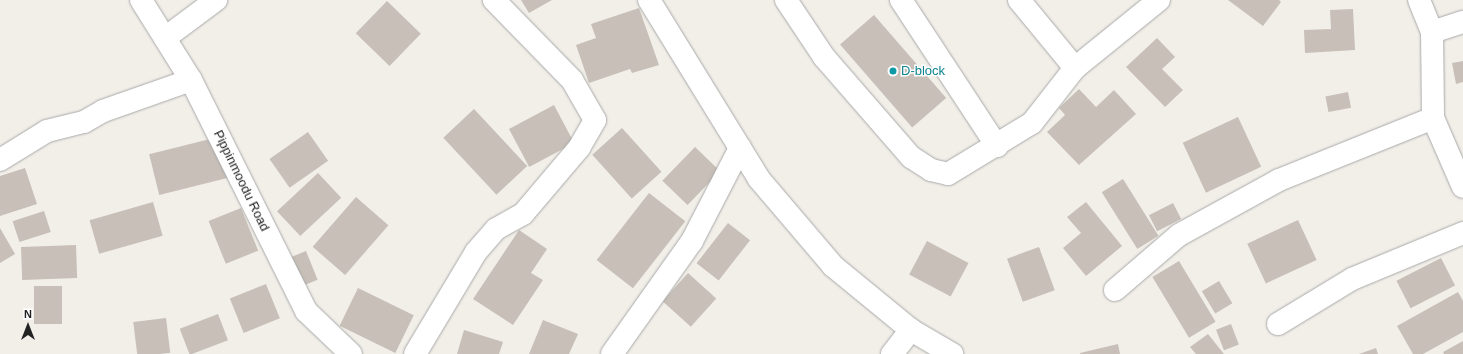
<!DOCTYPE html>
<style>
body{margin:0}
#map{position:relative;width:1463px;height:354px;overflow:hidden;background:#f2efe9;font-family:Helvetica,sans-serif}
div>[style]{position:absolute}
.building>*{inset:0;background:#c7bfb8;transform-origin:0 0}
.roads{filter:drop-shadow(0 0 1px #a9a9a9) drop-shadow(0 0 1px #a9a9a9)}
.minor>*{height:22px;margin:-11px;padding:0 11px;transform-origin:11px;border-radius:11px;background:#fff}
.dots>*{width:11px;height:11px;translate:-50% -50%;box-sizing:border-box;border:2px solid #fff;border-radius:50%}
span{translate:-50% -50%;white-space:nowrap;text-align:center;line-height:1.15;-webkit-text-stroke:3px #fff;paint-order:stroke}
.culture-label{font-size:13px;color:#0d838f}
.left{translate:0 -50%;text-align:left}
.street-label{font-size:13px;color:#222}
.north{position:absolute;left:8px;top:306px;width:40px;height:40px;-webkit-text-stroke:3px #fff;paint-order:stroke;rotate:0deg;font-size:11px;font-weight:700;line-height:16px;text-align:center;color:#222}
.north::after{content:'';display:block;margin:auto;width:14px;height:18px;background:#222;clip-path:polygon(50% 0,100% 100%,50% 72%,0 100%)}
</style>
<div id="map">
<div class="building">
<div style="clip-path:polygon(521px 0,552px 0,529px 13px)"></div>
<div style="clip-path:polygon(1228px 0,1279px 0,1281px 2px,1263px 26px)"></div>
<div style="left:387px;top:1px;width:47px;height:45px;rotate:44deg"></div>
<div style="clip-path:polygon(639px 8px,659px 65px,632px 73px,630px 69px,589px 83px,576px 45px,596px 38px,591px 24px)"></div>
<div style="clip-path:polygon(1353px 9px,1355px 50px,1305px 53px,1304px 30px,1331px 29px,1330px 10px)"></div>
<div style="left:874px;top:15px;width:110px;height:45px;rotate:49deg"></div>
<div style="clip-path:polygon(1157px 38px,1175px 57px,1162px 69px,1183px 90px,1165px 107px,1126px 67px)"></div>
<div style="clip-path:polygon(1463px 61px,1463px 82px,1456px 84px,1452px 63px)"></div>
<div style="clip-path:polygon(1079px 89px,1096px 107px,1114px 90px,1136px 114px,1079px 165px,1047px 132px,1065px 115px,1059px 108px)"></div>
<div style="left:1348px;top:92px;width:16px;height:23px;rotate:79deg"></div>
<div style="left:554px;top:105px;width:43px;height:51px;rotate:62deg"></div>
<div style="left:474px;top:109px;width:78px;height:42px;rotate:47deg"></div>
<div style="left:1238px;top:117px;width:55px;height:61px;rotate:65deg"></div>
<div style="left:622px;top:128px;width:59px;height:40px;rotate:48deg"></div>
<div style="left:308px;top:132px;width:35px;height:47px;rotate:55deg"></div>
<div style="left:218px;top:137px;width:42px;height:71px;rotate:76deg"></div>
<div style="left:695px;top:147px;width:35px;height:47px;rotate:44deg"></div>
<div style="clip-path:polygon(25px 168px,37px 204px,0 216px,0 176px)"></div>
<div style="left:318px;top:173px;width:34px;height:56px;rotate:47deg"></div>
<div style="left:1123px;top:179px;width:67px;height:25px;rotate:58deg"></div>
<div style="left:649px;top:193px;width:46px;height:85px;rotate:38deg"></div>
<div style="left:356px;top:197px;width:43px;height:66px;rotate:41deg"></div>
<div style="left:153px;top:202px;width:35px;height:66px;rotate:74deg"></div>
<div style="clip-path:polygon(1086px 202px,1122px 246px,1086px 276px,1063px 248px,1081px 233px,1067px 217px)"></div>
<div style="left:1173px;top:203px;width:18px;height:27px;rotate:63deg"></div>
<div style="left:241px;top:208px;width:46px;height:35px;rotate:68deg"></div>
<div style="left:44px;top:211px;width:22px;height:33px;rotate:72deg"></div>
<div style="left:1298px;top:220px;width:44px;height:56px;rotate:65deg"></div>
<div style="left:728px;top:223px;width:28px;height:51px;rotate:38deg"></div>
<div style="clip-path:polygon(0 228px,15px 254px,0 263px)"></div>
<div style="clip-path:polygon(519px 230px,547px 249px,531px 273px,543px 280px,513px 325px,473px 299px)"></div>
<div style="left:927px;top:241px;width:47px;height:38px;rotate:28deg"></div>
<div style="left:76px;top:245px;width:33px;height:55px;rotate:88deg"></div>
<div style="left:1039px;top:247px;width:46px;height:34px;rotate:70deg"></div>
<div style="left:306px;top:251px;width:31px;height:16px;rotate:68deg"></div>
<div style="left:1441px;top:258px;width:31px;height:50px;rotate:63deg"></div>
<div style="left:1179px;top:261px;width:71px;height:31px;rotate:59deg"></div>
<div style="left:688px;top:273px;width:38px;height:38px;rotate:42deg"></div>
<div style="left:1219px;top:281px;width:26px;height:20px;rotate:59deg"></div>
<div style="left:266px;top:284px;width:37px;height:39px;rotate:68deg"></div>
<div style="left:34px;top:286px;width:28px;height:38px"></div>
<div style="left:358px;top:288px;width:62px;height:42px;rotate:26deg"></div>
<div style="clip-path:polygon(1458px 292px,1463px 301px,1463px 332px,1423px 354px,1413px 354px,1397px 326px)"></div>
<div style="left:218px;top:314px;width:28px;height:41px;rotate:69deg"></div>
<div style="left:166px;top:318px;width:35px;height:33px;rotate:83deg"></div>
<div style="clip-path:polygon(543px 320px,578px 334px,569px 354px,529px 354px)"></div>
<div style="left:1231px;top:324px;width:22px;height:16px;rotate:69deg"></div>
<div style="clip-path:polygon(464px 330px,503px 342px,499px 354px,457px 354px)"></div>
<div style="clip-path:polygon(1208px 334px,1224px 354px,1196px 354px,1190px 347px)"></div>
<div style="clip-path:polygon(1463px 341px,1463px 354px,1444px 354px,1443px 352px)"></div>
<div style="clip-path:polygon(1118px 344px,1120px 354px,1080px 354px,1080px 353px)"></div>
<div style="clip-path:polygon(1376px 348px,1378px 354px,1359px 354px)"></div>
</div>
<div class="roads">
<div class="minor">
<div style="left:141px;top:0;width:94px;rotate:58deg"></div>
<div style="left:191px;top:80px;width:258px;rotate:63.5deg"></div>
<div style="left:306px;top:311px;width:62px;rotate:43.7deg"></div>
<div style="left:649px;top:0;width:210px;rotate:58.4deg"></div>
<div style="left:759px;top:179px;width:114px;rotate:49.6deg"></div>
<div style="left:833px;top:266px;width:101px;rotate:39.4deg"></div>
<div style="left:911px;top:330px;width:48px;rotate:30.3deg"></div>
<div style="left:786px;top:0;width:69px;rotate:56.3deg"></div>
<div style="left:824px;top:57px;width:133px;rotate:49deg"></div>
<div style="left:911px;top:157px;width:24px;rotate:33deg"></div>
<div style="left:931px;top:170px;width:17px;rotate:13deg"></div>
<div style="left:948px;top:174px;width:98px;rotate:-31.3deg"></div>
<div style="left:1032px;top:123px;width:70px;rotate:-52deg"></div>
<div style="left:1075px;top:68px;width:108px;rotate:-39deg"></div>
<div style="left:901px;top:0;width:175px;rotate:56.7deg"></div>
<div style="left:1019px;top:0;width:88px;rotate:50.5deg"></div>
<div style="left:1419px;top:0;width:35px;rotate:68deg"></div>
<div style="left:1432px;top:32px;width:86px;rotate:89.3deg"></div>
<div style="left:1433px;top:118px;width:75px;rotate:66.5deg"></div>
<div style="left:1432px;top:32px;width:33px;rotate:-18deg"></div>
<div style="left:165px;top:38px;width:64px;rotate:-36.7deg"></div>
<div style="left:0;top:160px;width:55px;rotate:-31.7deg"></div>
<div style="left:47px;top:131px;width:38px;rotate:-14deg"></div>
<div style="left:84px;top:122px;width:22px;rotate:-30deg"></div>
<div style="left:103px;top:111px;width:93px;rotate:-19.4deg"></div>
<div style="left:1115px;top:290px;width:84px;rotate:-40.7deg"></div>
<div style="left:1179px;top:235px;width:114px;rotate:-28.8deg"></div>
<div style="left:1279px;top:180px;width:166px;rotate:-21.9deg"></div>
<div style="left:1278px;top:324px;width:87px;rotate:-31.3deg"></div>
<div style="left:1352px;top:279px;width:120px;rotate:-22.5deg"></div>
<div style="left:415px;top:354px;width:119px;rotate:-59.1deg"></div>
<div style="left:476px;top:252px;width:30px;rotate:-49deg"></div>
<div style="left:496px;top:229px;width:31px;rotate:-29deg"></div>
<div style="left:523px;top:214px;width:87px;rotate:-49.7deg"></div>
<div style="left:579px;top:148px;width:32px;rotate:-60deg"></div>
<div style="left:595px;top:120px;width:46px;rotate:-119.9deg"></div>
<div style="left:572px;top:80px;width:112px;rotate:-134.3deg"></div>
<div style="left:612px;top:354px;width:138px;rotate:-54.7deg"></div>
<div style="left:692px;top:241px;width:105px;rotate:-62.7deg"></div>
<div style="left:892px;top:354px;width:31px;rotate:-52deg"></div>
</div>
</div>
<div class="dots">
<div style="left:893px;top:71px;background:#0f9aa8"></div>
</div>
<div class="culture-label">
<span class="left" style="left:901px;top:71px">D-block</span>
</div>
<div class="street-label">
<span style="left:241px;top:181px;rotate:64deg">Pippinmoodu Road</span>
</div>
<div class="north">N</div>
</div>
